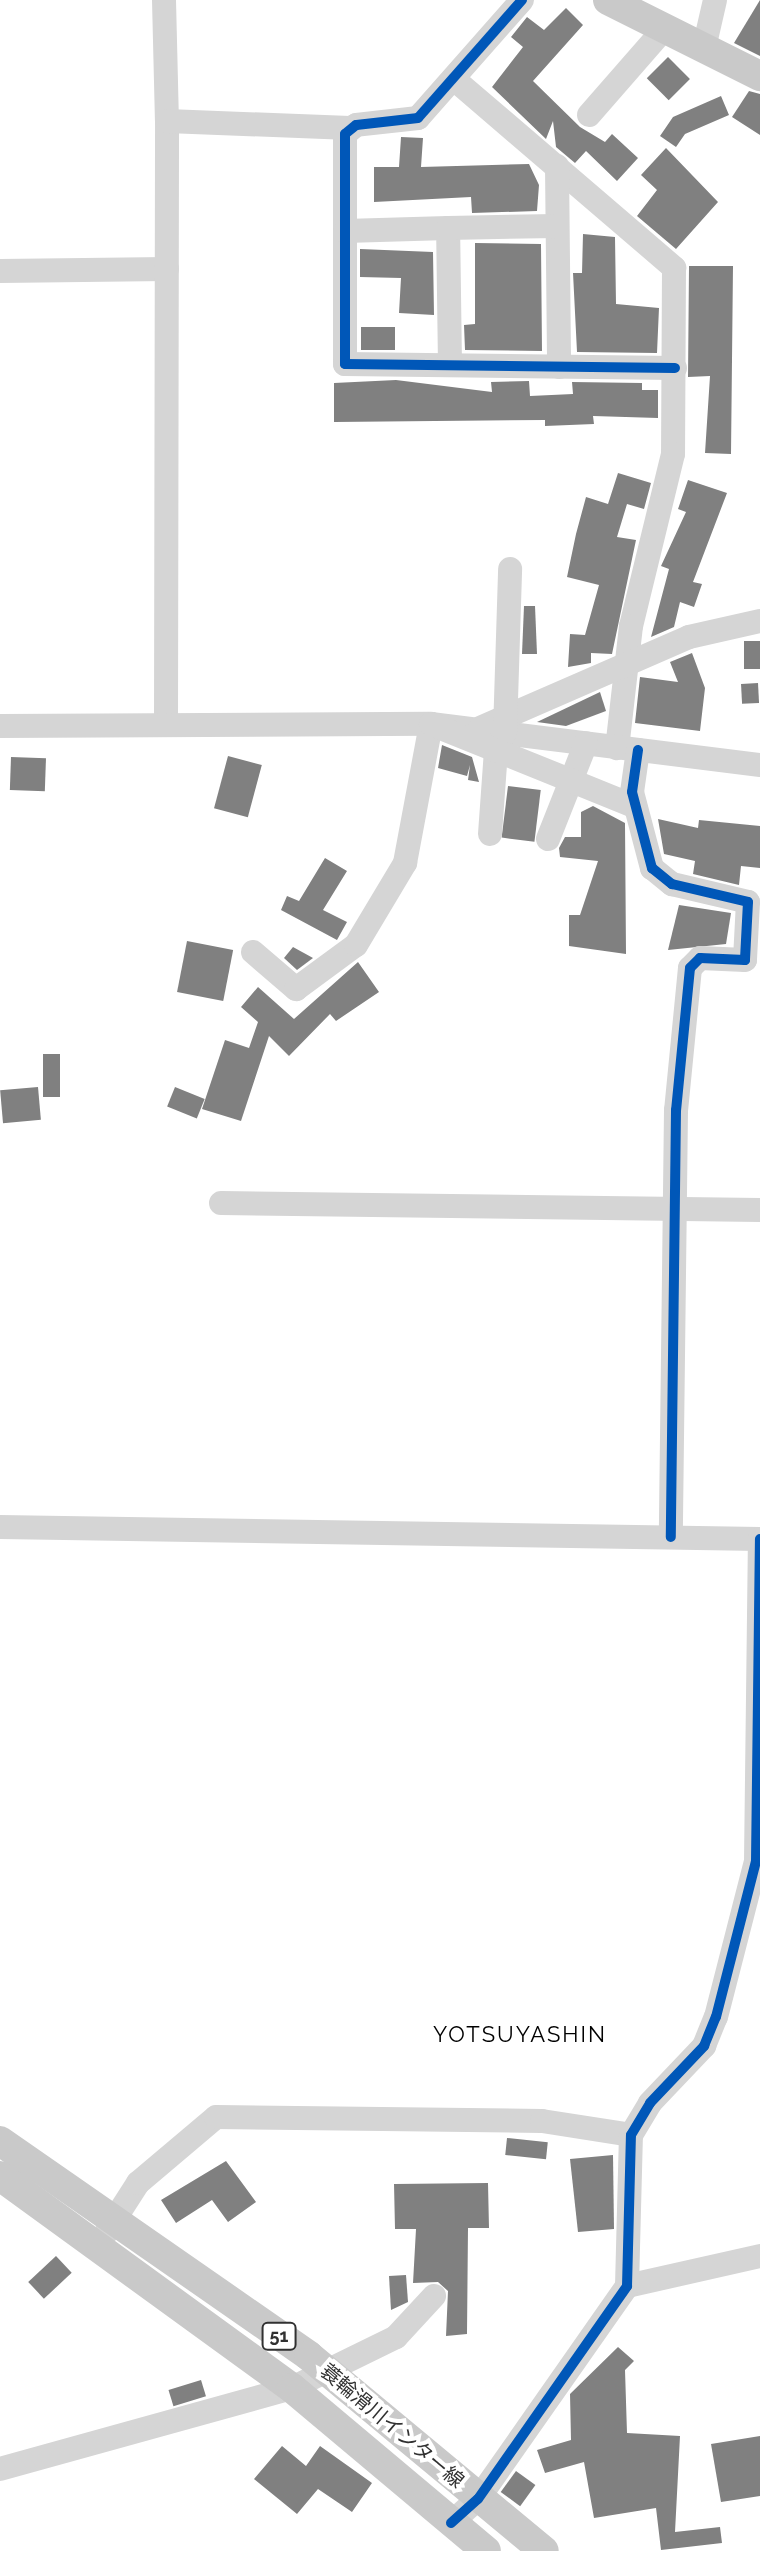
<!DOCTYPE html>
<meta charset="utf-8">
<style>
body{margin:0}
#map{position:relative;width:760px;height:2551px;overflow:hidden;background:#fff;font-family:Raleway,"Noto Sans JP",sans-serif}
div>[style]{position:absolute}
.building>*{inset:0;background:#808080;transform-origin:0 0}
.minor>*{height:24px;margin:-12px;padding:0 12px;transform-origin:12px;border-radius:12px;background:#d5d5d5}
.major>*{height:30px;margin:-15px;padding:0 15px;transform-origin:15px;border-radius:15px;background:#c9c9c9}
.cycleway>*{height:10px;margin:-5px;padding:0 5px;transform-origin:5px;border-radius:5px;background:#0057b8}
span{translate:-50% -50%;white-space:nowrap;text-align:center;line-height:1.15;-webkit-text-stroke:8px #fff;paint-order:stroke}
.shield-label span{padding:2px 6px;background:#fff;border:2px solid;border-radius:6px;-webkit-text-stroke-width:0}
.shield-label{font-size:18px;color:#313131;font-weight:700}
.street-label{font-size:20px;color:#313131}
.neighbourhood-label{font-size:22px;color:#000;letter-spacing:2px}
</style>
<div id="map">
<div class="building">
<div style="clip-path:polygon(760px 0,760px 56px,734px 43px)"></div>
<div style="clip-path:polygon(566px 8px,583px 25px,533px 81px,580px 127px,605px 142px,612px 134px,638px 158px,617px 181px,586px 151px,575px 163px,556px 147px,553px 121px,546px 139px,492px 87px,523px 47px,511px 37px,527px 17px,544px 30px)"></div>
<div style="left:668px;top:57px;width:31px;height:30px;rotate:45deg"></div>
<div style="clip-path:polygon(749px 91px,760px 94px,760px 135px,732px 117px)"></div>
<div style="clip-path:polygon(721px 96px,729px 115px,685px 134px,676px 147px,660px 136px,673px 117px)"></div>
<div style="clip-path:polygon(401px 137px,423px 138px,421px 167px,529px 164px,539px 185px,537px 211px,472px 213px,471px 197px,374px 202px,374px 167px,399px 167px)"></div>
<div style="clip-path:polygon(666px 148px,718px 202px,676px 249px,637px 216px,657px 190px,641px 175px)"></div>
<div style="clip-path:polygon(583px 234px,615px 237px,616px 304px,659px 308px,657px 353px,577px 352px,573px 273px,582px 273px)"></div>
<div style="clip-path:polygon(475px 243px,541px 244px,542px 351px,465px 350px,464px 325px,475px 324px)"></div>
<div style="clip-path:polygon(360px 249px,433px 252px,434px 315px,399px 313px,401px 278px,360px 277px)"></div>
<div style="clip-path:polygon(689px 266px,733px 266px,731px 454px,705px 453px,710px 376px,688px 377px)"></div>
<div style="left:395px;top:327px;width:23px;height:34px;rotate:90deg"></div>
<div style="clip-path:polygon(396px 380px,492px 392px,491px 382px,529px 381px,530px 396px,573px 394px,572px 382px,642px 383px,642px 390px,658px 390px,658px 418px,593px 416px,594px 424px,545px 426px,545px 420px,334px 422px,334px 383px)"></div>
<div style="clip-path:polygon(618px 473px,651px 483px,644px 509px,627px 504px,617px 537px,636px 540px,612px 654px,591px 653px,591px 663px,568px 667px,570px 634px,585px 635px,599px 585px,567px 577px,576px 534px,586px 497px,608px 504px)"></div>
<div style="clip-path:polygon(688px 480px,727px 493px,693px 582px,702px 584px,694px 607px,680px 602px,674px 627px,651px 637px,669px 569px,661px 566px,686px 512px,678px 509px)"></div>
<div style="clip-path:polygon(524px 606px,535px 606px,537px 654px,522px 654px)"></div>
<div style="left:760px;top:641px;width:28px;height:16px;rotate:90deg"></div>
<div style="clip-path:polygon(692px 653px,705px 688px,700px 731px,635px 723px,640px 677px,678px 682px,670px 662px)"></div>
<div style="left:758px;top:683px;width:20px;height:17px;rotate:87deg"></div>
<div style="clip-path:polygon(600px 692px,606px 711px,566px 726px,537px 722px)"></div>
<div style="clip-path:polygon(442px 745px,472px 757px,479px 782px,468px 780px,470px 765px,467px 776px,438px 768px)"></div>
<div style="left:228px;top:756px;width:35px;height:54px;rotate:15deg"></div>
<div style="left:11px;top:757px;width:35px;height:33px;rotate:2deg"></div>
<div style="left:508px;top:786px;width:33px;height:52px;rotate:7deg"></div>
<div style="clip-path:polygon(593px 806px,625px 823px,626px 954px,569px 946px,569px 915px,580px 915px,598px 861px,560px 857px,559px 848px,565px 837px,581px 837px,581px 812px)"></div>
<div style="clip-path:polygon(658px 819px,698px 828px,699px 820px,760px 826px,760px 868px,741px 866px,739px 885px,693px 874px,695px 861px,664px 854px)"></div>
<div style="clip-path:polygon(325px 858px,347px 871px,323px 910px,347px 922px,337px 940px,281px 910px,287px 896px,299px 901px)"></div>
<div style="clip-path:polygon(679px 905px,731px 913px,726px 944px,668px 950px)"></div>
<div style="left:187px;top:941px;width:47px;height:52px;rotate:11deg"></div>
<div style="clip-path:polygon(293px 947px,313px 958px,297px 970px,284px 958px)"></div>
<div style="clip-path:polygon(358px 962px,379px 992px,336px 1021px,330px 1014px,289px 1056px,269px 1036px,241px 1121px,202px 1109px,225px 1040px,249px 1048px,258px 1022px,241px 1007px,258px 987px,294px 1019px)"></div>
<div style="left:43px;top:1054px;width:17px;height:43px"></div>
<div style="left:38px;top:1087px;width:33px;height:38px;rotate:85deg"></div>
<div style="left:175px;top:1087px;width:32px;height:21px;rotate:22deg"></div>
<div style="left:507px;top:2138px;width:41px;height:17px;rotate:6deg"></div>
<div style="clip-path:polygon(613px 2155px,614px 2229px,578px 2232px,570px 2159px)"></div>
<div style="clip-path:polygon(226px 2161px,256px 2202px,228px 2222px,212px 2200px,176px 2223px,161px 2200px)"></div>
<div style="clip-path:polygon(488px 2183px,489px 2228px,468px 2228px,467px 2334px,446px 2336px,448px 2291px,438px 2282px,413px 2283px,416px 2229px,395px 2229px,394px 2184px)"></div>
<div style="left:56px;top:2256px;width:23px;height:38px;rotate:47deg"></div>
<div style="clip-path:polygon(406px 2275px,408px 2302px,391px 2310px,389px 2276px)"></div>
<div style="clip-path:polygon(618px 2347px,634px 2361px,625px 2370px,627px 2433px,680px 2436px,675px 2532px,720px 2527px,722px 2543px,661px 2550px,656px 2508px,594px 2518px,584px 2462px,545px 2473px,537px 2450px,571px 2440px,570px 2394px)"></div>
<div style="left:201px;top:2380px;width:17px;height:34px;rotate:73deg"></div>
<div style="clip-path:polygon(760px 2436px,760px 2496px,721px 2502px,711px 2444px)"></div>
<div style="clip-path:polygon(282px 2446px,306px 2466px,320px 2446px,372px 2483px,352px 2512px,318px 2489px,297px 2514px,254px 2479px)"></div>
<div style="left:516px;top:2471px;width:24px;height:26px;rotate:36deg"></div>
</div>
<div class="minor">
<div style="left:164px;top:0;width:121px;rotate:88.6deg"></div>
<div style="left:522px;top:0;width:157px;rotate:131.4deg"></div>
<div style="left:418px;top:118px;width:62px;rotate:173.6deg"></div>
<div style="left:356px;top:125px;width:14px;rotate:141deg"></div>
<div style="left:345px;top:134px;width:230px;rotate:90deg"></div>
<div style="left:345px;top:364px;width:330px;rotate:0.7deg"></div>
<div style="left:704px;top:48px;width:49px;rotate:-77.1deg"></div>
<div style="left:455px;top:80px;width:289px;rotate:40.6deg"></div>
<div style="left:674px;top:268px;width:186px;rotate:90.3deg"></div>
<div style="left:673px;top:454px;width:177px;rotate:103.7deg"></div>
<div style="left:631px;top:626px;width:123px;rotate:96.5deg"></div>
<div style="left:589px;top:115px;width:116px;rotate:-48.9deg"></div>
<div style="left:557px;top:166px;width:201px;rotate:89.4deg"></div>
<div style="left:345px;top:231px;width:103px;rotate:-1.7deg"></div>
<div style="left:0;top:271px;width:167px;rotate:-0.7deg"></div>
<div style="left:450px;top:365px;width:137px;rotate:-90.8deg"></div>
<div style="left:448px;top:228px;width:109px;rotate:-1.1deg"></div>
<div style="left:166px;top:721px;width:600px;rotate:-89.9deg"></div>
<div style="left:167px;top:121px;width:183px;rotate:2.2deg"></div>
<div style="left:0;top:726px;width:431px;rotate:-0.3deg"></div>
<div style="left:431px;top:724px;width:332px;rotate:7.1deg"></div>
<div style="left:480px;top:728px;width:228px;rotate:-23.5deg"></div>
<div style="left:689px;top:637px;width:73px;rotate:-12.7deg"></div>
<div style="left:638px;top:750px;width:42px;rotate:98.1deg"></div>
<div style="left:632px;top:792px;width:79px;rotate:75.3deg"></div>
<div style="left:652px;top:868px;width:26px;rotate:39deg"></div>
<div style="left:672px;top:884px;width:78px;rotate:13.3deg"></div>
<div style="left:748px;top:902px;width:58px;rotate:93deg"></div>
<div style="left:745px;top:960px;width:45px;rotate:-177.5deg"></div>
<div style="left:700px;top:958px;width:14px;rotate:135deg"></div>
<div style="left:690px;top:968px;width:143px;rotate:95.6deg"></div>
<div style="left:676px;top:1110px;width:427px;rotate:90.7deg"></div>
<div style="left:490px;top:834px;width:83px;rotate:-85.9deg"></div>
<div style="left:496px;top:751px;width:21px;rotate:-65deg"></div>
<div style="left:505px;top:732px;width:163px;rotate:-88.2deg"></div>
<div style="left:548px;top:839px;width:103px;rotate:-68.4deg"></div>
<div style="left:253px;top:952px;width:57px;rotate:40.7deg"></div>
<div style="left:296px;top:989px;width:74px;rotate:-36.3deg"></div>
<div style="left:356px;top:945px;width:96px;rotate:-59.1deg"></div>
<div style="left:405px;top:863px;width:141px;rotate:-79.4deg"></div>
<div style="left:431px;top:724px;width:219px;rotate:22deg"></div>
<div style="left:221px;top:1203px;width:539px;rotate:0.74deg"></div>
<div style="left:0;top:1527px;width:760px;rotate:0.9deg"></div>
<div style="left:104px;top:2236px;width:63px;rotate:-57.3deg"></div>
<div style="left:138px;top:2183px;width:102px;rotate:-40.2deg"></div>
<div style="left:216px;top:2117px;width:326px;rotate:0.7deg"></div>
<div style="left:542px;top:2121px;width:90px;rotate:8.9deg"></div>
<div style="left:627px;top:2286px;width:136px;rotate:-12.7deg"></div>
<div style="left:0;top:2469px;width:303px;rotate:-15.5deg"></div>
<div style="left:292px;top:2388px;width:116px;rotate:-26.1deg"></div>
<div style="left:396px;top:2337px;width:56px;rotate:-47.2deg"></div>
<div style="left:451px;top:2523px;width:36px;rotate:-42deg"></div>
<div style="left:478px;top:2499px;width:260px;rotate:-55deg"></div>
<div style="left:627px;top:2286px;width:151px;rotate:-88.5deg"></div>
<div style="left:631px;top:2135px;width:37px;rotate:-59deg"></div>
<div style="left:650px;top:2103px;width:79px;rotate:-46.5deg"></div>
<div style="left:704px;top:2046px;width:31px;rotate:-68deg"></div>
<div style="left:716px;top:2017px;width:161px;rotate:-75.6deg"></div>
<div style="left:756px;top:1861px;width:322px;rotate:-89.3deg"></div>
</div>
<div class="major">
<div style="left:608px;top:0;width:170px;rotate:26.6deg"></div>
<div style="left:0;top:2141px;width:376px;rotate:34.8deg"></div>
<div style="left:309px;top:2356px;width:305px;rotate:39.7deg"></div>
<div style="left:0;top:2176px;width:361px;rotate:36deg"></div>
<div style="left:292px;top:2388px;width:253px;rotate:40deg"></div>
</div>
<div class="cycleway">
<div style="left:522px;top:0;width:157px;rotate:131.4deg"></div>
<div style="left:418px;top:118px;width:62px;rotate:173.6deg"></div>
<div style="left:356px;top:125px;width:14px;rotate:141deg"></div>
<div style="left:345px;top:134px;width:230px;rotate:90deg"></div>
<div style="left:345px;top:364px;width:330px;rotate:0.7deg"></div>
<div style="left:638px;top:750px;width:42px;rotate:98.1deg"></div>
<div style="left:632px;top:792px;width:79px;rotate:75.3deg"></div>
<div style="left:652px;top:868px;width:26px;rotate:39deg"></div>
<div style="left:672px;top:884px;width:78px;rotate:13.3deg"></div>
<div style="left:748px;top:902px;width:58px;rotate:93deg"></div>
<div style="left:745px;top:960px;width:45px;rotate:-177.5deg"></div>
<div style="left:700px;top:958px;width:14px;rotate:135deg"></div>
<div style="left:690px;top:968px;width:143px;rotate:95.6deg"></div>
<div style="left:676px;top:1110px;width:427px;rotate:90.7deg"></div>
<div style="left:451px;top:2523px;width:36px;rotate:-42deg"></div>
<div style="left:478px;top:2499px;width:260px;rotate:-55deg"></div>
<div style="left:627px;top:2286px;width:151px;rotate:-88.5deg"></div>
<div style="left:631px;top:2135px;width:37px;rotate:-59deg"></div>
<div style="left:650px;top:2103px;width:79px;rotate:-46.5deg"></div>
<div style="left:704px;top:2046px;width:31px;rotate:-68deg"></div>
<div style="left:716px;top:2017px;width:161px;rotate:-75.6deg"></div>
<div style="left:756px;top:1861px;width:322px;rotate:-89.3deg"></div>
</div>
<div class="shield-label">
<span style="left:279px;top:2336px">51</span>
</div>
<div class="street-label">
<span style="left:392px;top:2426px;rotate:40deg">蓑輪滑川インター線</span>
</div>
<div class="neighbourhood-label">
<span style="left:520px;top:2035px">YOTSUYASHIN</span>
</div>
</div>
